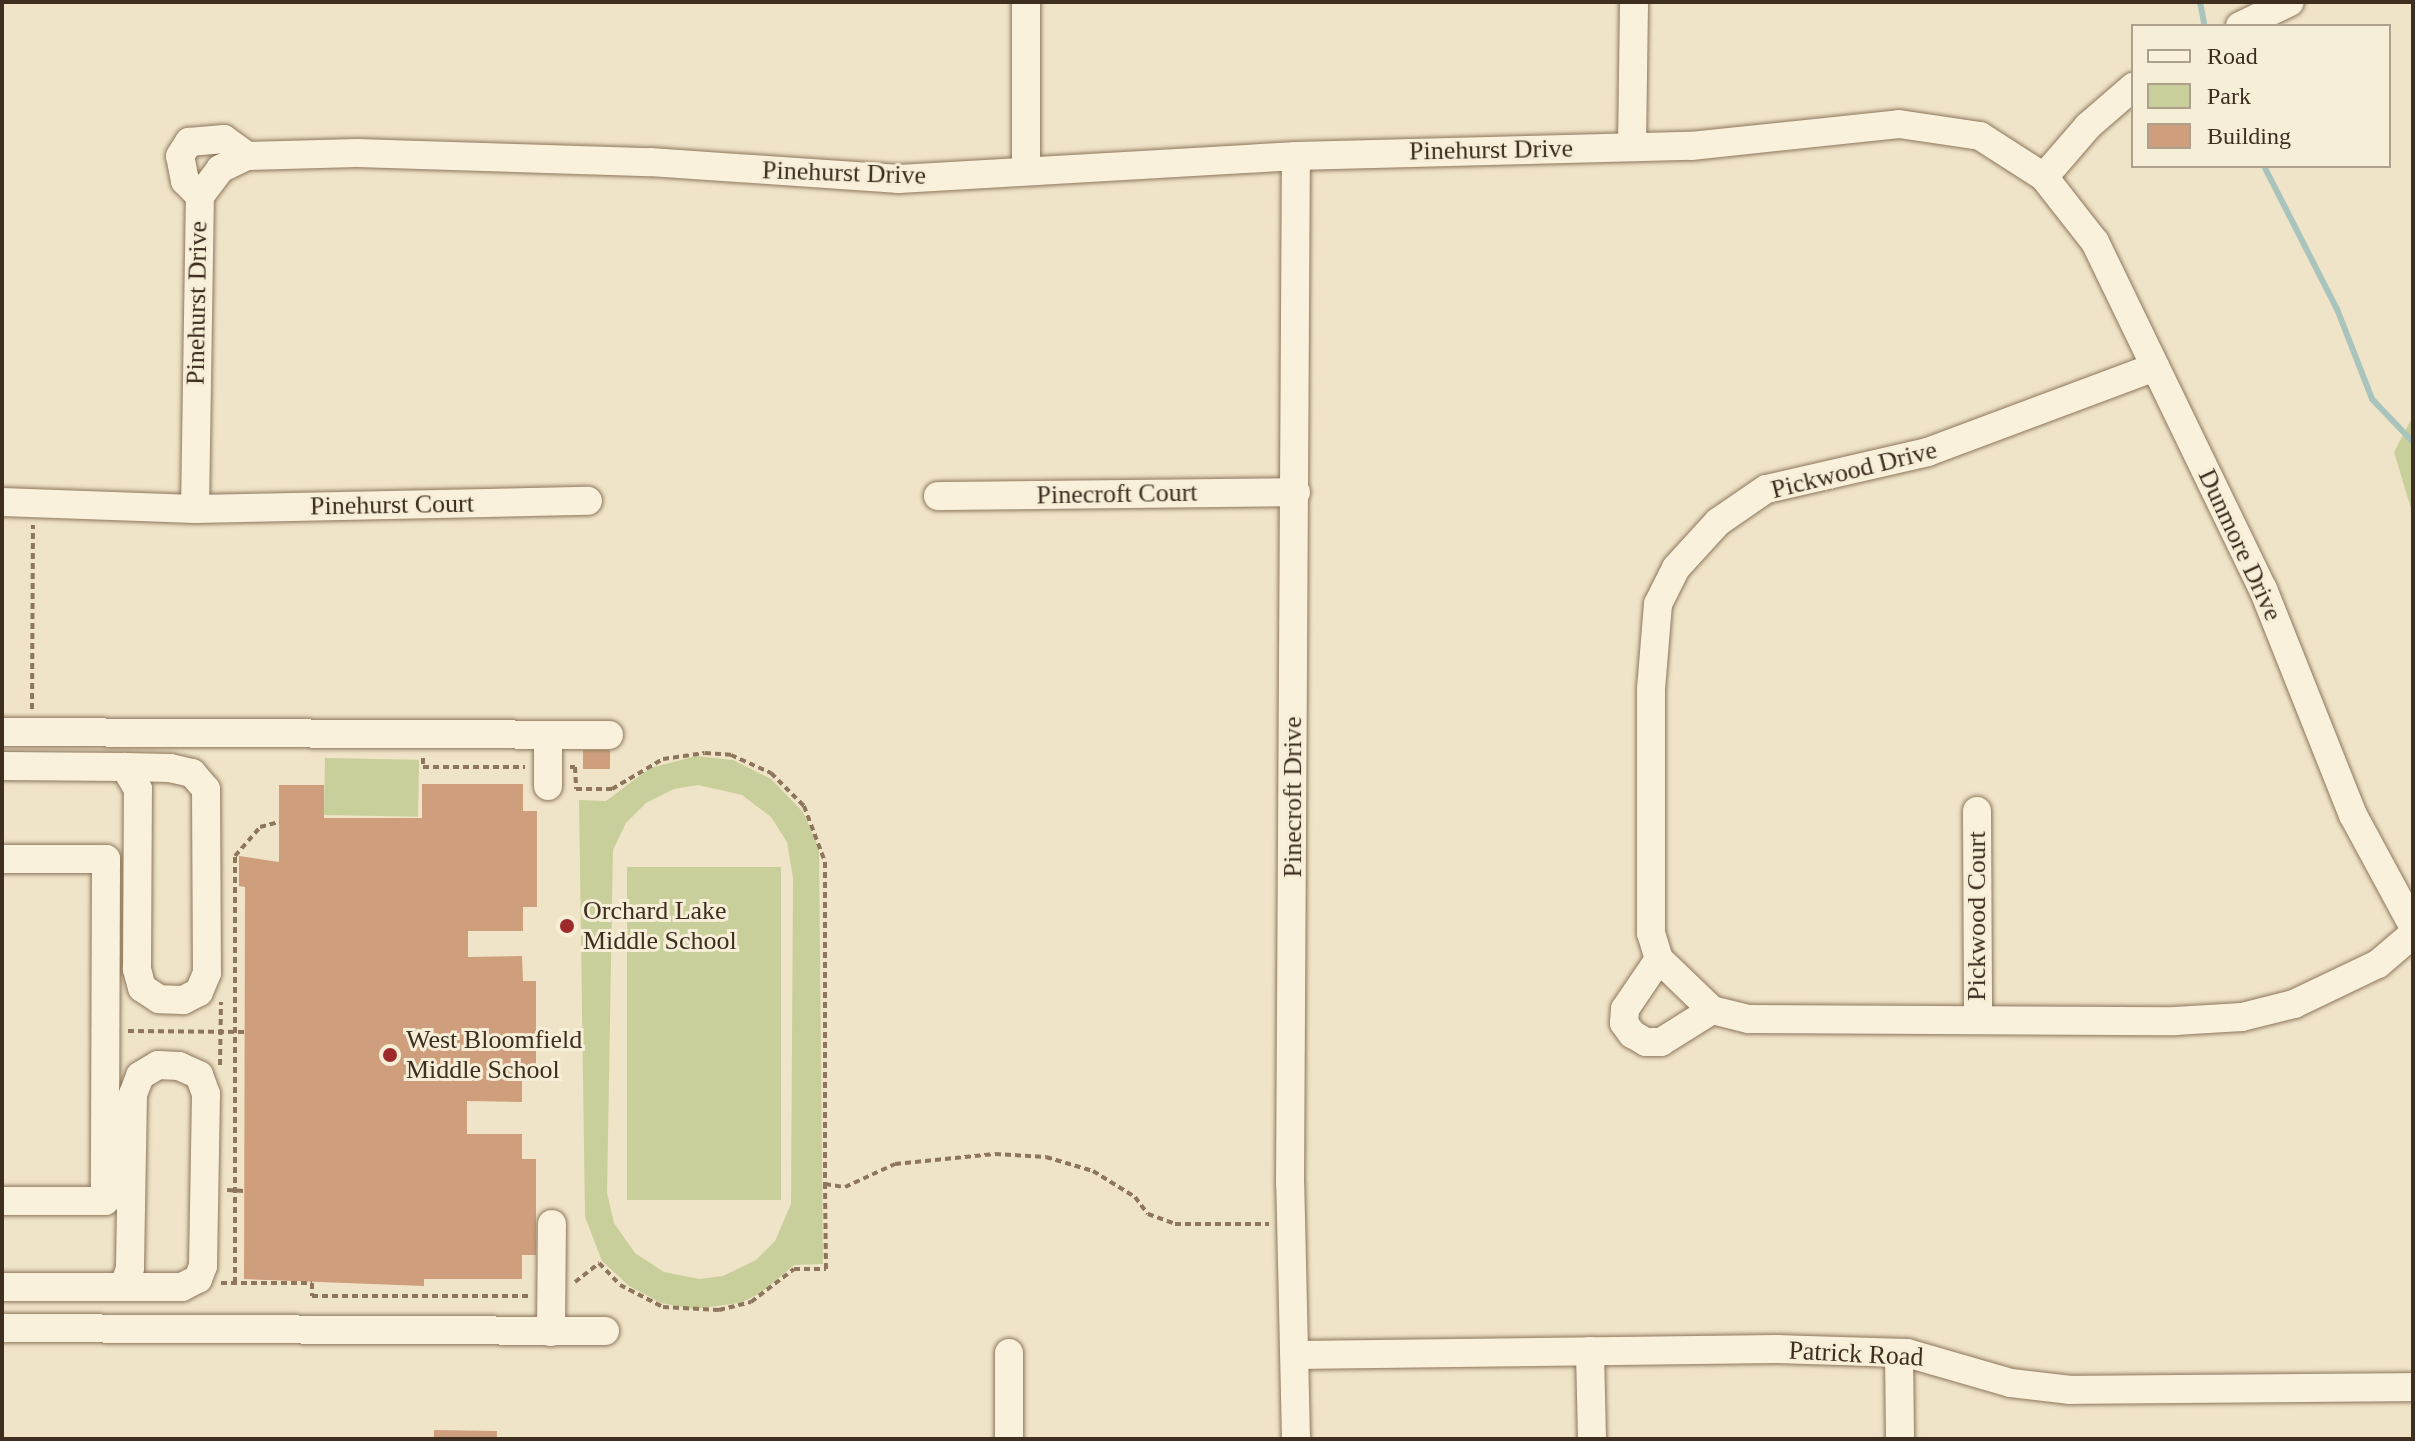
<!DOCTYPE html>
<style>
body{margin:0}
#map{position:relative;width:2415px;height:1441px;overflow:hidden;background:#f0e4c8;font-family:Georgia,serif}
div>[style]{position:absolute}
.green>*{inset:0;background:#c9cf9b;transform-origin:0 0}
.stream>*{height:6px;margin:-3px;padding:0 3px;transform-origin:3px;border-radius:3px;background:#a9c4bc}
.building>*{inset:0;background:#cf9f7d;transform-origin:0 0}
.path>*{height:4px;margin-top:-2px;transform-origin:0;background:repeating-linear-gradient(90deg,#8d765c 0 6px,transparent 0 10px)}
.roads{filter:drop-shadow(0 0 2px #8d765c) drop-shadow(0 0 2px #8d765c)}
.minor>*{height:28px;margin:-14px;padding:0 14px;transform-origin:14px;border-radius:14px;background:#faf1dc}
.dots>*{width:22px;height:22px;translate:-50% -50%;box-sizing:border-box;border:4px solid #f7eed8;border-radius:50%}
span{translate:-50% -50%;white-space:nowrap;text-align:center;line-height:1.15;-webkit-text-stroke:6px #f7eed8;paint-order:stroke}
.street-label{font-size:26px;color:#3d2e20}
.poi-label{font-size:26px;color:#3d2e20}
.left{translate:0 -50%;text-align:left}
.frame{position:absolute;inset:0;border:4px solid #3d2e20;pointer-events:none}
.legend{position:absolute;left:2131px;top:24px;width:260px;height:144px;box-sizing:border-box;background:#f7eed8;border:2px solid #ada18e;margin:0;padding:10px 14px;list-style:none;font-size:24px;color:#3d2e20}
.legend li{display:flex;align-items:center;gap:16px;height:40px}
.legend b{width:40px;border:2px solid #ada18e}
</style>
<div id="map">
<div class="green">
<div style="clip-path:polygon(2413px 416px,2413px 515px,2394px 452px)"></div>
<div style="clip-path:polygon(evenodd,696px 756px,733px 760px,771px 779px,803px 812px,819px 848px,823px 1264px,794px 1265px,761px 1293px,740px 1303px,694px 1309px,661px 1303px,629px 1286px,602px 1261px,585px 1217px,579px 800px,606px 801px,650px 768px,696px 756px,698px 785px,742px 795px,771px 817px,787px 842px,793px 878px,791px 1204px,775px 1241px,756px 1260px,723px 1276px,699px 1279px,664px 1272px,635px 1253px,614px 1223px,607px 1193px,613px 850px,626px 823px,646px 803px,674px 789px,698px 785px)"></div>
<div style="left:325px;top:758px;width:94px;height:57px;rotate:1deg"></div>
<div style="left:627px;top:867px;width:154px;height:333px"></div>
</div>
<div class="stream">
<div style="left:2200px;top:2px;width:21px;rotate:79deg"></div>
<div style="left:2264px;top:166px;width:161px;rotate:63deg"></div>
<div style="left:2337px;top:309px;width:97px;rotate:68.7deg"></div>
<div style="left:2372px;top:399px;width:59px;rotate:46.4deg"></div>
</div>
<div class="building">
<div style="left:583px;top:750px;width:27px;height:19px"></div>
<div style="clip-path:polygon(422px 784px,523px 784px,523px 811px,537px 811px,537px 907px,523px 907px,523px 931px,468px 931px,468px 957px,522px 956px,523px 981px,536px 981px,536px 1077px,522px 1078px,522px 1102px,467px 1101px,467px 1134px,522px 1134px,522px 1159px,536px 1159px,536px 1255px,522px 1255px,522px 1279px,424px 1279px,424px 1286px,244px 1279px,245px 887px,239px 886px,239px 856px,279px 862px,279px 785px,324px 785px,324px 818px,422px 818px)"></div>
<div style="left:434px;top:1430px;width:63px;height:9px;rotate:1deg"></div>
</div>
<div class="path">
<div style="left:32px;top:709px;width:184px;rotate:-89.7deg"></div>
<div style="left:423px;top:758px;width:9px;rotate:90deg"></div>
<div style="left:423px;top:767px;width:102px"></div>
<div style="left:570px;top:767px;width:5px"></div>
<div style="left:575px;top:767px;width:22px;rotate:87deg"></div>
<div style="left:576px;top:789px;width:36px"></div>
<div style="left:612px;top:789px;width:59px;rotate:-30.5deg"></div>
<div style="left:663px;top:759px;width:42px;rotate:-8.1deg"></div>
<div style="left:705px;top:753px;width:26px;rotate:4deg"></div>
<div style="left:731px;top:755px;width:44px;rotate:24.2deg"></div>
<div style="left:771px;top:773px;width:47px;rotate:45deg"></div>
<div style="left:804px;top:806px;width:60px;rotate:69.4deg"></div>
<div style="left:825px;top:862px;width:322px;rotate:90deg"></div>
<div style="left:128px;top:1031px;width:117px;rotate:0.5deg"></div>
<div style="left:220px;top:1065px;width:63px;rotate:-89.1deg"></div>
<div style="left:227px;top:1190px;width:17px;rotate:3deg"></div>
<div style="left:575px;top:1282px;width:31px;rotate:-38deg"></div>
<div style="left:599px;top:1263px;width:30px;rotate:46deg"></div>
<div style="left:620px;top:1285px;width:48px;rotate:27.1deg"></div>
<div style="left:663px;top:1307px;width:56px;rotate:3.1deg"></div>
<div style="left:719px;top:1310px;width:33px;rotate:-14deg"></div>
<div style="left:751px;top:1302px;width:54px;rotate:-37.5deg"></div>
<div style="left:794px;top:1269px;width:32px"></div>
<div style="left:826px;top:1269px;width:85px;rotate:-90.7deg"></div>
<div style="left:825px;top:1184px;width:20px;rotate:9deg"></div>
<div style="left:845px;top:1187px;width:55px;rotate:-24.7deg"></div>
<div style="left:895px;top:1164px;width:100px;rotate:-5.7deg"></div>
<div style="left:995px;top:1154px;width:51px;rotate:3.4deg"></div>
<div style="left:1046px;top:1157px;width:49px;rotate:16.6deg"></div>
<div style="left:1093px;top:1171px;width:49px;rotate:31.8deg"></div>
<div style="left:1135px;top:1197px;width:21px;rotate:53deg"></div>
<div style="left:1148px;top:1214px;width:29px;rotate:20deg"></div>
<div style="left:1175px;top:1224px;width:94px"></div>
<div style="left:221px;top:1283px;width:91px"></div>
<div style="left:312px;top:1283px;width:13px;rotate:90deg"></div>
<div style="left:312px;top:1296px;width:218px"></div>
<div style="left:235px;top:1283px;width:427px;rotate:-90deg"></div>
<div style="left:235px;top:856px;width:38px;rotate:-49deg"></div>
<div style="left:260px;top:827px;width:20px;rotate:-15deg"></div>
</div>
<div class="roads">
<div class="minor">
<div style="left:2240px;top:26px;width:55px;rotate:-25.6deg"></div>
<div style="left:1632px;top:147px;width:145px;rotate:-89.2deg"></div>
<div style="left:1026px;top:170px;width:168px;rotate:-90deg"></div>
<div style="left:2044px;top:177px;width:67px;rotate:-49.2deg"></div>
<div style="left:2088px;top:126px;width:60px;rotate:-40.9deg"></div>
<div style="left:200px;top:196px;width:21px;rotate:-135deg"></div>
<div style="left:185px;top:181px;width:25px;rotate:-101deg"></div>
<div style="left:180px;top:156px;width:17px;rotate:-57deg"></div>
<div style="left:189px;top:142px;width:35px;rotate:-5deg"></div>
<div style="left:224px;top:139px;width:29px;rotate:36deg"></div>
<div style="left:2155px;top:367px;width:242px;rotate:159.5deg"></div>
<div style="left:1928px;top:452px;width:166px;rotate:167.1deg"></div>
<div style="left:1766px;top:489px;width:58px;rotate:145.5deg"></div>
<div style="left:1718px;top:522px;width:62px;rotate:132.4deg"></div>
<div style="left:1676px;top:568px;width:40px;rotate:116.6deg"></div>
<div style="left:1658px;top:604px;width:85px;rotate:94.7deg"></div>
<div style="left:1651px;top:689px;width:244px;rotate:90deg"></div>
<div style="left:1651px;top:933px;width:27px;rotate:73deg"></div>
<div style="left:1659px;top:959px;width:74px;rotate:43.9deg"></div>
<div style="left:1712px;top:1010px;width:38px;rotate:14deg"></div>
<div style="left:1749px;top:1019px;width:426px;rotate:0.3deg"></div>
<div style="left:2175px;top:1021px;width:67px;rotate:-3.4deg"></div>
<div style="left:2242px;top:1017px;width:54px;rotate:-14deg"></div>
<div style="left:2294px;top:1004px;width:93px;rotate:-25.5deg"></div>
<div style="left:2378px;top:964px;width:46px;rotate:-40.6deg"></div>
<div style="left:938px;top:496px;width:358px;rotate:-0.6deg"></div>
<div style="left:2px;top:502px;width:193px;rotate:2.1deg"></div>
<div style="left:195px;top:509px;width:393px;rotate:-1.2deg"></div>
<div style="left:195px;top:509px;width:313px;rotate:-89.1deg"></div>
<div style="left:200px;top:196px;width:34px;rotate:-53deg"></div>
<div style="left:220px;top:169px;width:30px;rotate:-26deg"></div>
<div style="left:247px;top:156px;width:110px;rotate:-1.6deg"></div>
<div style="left:357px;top:153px;width:293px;rotate:1.8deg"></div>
<div style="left:650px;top:162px;width:250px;rotate:3.9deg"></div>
<div style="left:899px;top:179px;width:398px;rotate:-3.3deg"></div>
<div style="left:1296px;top:156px;width:395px;rotate:-1.5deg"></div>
<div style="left:1691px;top:146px;width:209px;rotate:-6deg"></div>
<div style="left:1899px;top:124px;width:82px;rotate:8.4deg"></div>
<div style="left:1980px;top:136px;width:76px;rotate:32.6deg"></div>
<div style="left:2044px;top:177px;width:83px;rotate:51.9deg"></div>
<div style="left:2095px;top:242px;width:386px;rotate:64.2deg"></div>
<div style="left:2263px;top:589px;width:243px;rotate:68.3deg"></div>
<div style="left:2353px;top:815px;width:126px;rotate:61.6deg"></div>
<div style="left:2px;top:732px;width:607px;rotate:0.28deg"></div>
<div style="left:548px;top:735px;width:51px;rotate:90deg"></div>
<div style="left:2px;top:766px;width:123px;rotate:0.5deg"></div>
<div style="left:125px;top:767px;width:45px;rotate:1.3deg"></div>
<div style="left:170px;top:768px;width:23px;rotate:13deg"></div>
<div style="left:192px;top:773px;width:21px;rotate:49deg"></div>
<div style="left:206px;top:789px;width:184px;rotate:89.7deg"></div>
<div style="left:207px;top:973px;width:21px;rotate:113deg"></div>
<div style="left:199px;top:992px;width:18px;rotate:153deg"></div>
<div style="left:183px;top:1000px;width:24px;rotate:-178deg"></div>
<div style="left:159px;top:999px;width:20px;rotate:-147deg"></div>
<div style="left:142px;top:988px;width:20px;rotate:-105deg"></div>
<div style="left:137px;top:969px;width:180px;rotate:-89.7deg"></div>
<div style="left:138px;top:789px;width:26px;rotate:-121deg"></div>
<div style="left:1977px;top:811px;width:209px;rotate:89.7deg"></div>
<div style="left:2px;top:859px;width:104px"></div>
<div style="left:106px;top:859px;width:342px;rotate:90.2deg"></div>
<div style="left:105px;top:1201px;width:103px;rotate:180deg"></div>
<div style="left:1659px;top:959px;width:60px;rotate:124.2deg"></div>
<div style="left:1625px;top:1009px;width:14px;rotate:94deg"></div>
<div style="left:1624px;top:1023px;width:14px;rotate:54deg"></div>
<div style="left:1632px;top:1034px;width:16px;rotate:30deg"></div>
<div style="left:1646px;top:1042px;width:15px"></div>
<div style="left:1661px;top:1042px;width:60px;rotate:-32.1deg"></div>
<div style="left:2px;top:1287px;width:180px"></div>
<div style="left:182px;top:1287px;width:18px;rotate:-27deg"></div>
<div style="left:198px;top:1279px;width:14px;rotate:-69deg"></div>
<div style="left:203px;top:1266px;width:172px;rotate:-89deg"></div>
<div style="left:206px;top:1094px;width:20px;rotate:-110deg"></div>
<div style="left:199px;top:1075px;width:22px;rotate:-156deg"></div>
<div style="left:179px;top:1066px;width:21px;rotate:-177deg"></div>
<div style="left:158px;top:1065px;width:21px;rotate:149deg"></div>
<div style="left:140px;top:1076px;width:19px;rotate:111deg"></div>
<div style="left:133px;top:1094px;width:174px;rotate:91deg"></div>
<div style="left:130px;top:1268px;width:20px;rotate:108deg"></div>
<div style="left:2px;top:1328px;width:603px;rotate:0.29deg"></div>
<div style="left:551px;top:1332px;width:108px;rotate:-89.5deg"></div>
<div style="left:1590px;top:1351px;width:88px;rotate:88.7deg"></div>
<div style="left:1009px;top:1353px;width:86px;rotate:90deg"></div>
<div style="left:1899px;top:1353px;width:86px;rotate:89.3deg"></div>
<div style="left:1296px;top:1355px;width:481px;rotate:-0.7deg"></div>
<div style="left:1777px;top:1349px;width:130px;rotate:1.8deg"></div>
<div style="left:1907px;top:1353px;width:108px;rotate:16.1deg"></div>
<div style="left:2011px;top:1383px;width:60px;rotate:6.7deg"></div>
<div style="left:2071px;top:1390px;width:342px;rotate:-0.5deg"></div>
<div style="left:1296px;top:1439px;width:255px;rotate:-91.3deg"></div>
<div style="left:1290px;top:1184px;width:1028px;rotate:-89.67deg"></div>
</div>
</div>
<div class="dots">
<div style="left:567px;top:926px;background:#9e2a2b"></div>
<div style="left:390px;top:1055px;background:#9e2a2b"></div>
</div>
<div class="street-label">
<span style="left:1491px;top:150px;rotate:-1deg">Pinehurst Drive</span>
<span style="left:844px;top:173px;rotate:2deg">Pinehurst Drive</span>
<span style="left:197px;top:303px;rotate:-89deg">Pinehurst Drive</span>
<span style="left:1854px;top:470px;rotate:-14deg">Pickwood Drive</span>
<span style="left:1117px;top:494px;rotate:-1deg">Pinecroft Court</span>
<span style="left:392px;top:505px;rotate:-1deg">Pinehurst Court</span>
<span style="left:2240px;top:545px;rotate:65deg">Dunmore Drive</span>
<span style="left:1293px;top:797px;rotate:-90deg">Pinecroft Drive</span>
<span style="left:1977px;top:916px;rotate:-90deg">Pickwood Court</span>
<span style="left:1856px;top:1354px;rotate:3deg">Patrick Road</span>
</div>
<div class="poi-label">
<span class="left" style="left:583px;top:926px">Orchard Lake<br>Middle School</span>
<span class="left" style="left:406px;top:1055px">West Bloomfield<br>Middle School</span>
</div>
<div class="frame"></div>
<ul class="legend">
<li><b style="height:10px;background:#faf1dc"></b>Road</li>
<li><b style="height:22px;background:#c9cf9b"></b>Park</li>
<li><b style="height:22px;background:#cf9f7d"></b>Building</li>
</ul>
</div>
